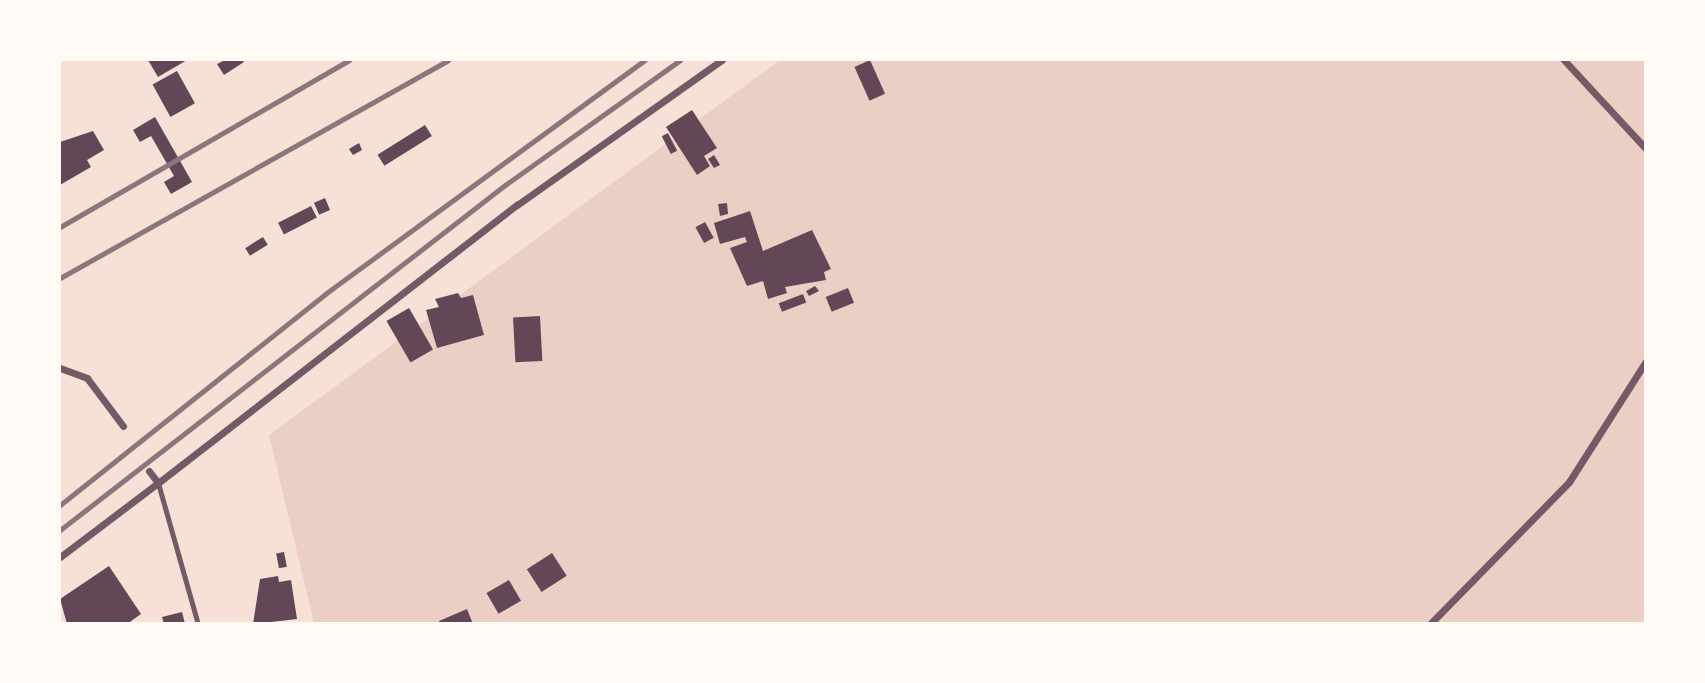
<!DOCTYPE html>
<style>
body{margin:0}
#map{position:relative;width:1705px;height:683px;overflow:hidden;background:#f7e1d7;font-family:Raleway,sans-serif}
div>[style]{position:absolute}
.green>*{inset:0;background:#ebcfc5}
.building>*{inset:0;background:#644757;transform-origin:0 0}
.service>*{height:5px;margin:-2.5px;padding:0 2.5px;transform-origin:2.5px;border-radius:2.5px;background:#755966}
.minor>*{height:7px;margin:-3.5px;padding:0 3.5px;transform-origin:3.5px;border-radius:3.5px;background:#755966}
.rail>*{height:5px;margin:-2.5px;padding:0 2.5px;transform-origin:2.5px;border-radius:2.5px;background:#8f747c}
span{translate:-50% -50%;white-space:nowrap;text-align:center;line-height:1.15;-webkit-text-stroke:7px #fffaf5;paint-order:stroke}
.frame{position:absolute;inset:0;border:61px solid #fffaf5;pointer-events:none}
</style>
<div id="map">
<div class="green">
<div style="clip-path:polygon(780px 60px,1645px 60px,1645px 623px,314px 623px,269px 435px)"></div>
</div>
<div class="building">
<div style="clip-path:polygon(148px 60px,187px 60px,158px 77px)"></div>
<div style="clip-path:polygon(225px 60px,242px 60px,244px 62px,224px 75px,217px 64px)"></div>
<div style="left:870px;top:60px;width:37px;height:17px;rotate:66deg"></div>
<div style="left:177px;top:71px;width:37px;height:28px;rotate:61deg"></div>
<div style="clip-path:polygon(692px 110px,717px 148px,704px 156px,710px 166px,697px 175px,666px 127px)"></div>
<div style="clip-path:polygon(155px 117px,192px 182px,171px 194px,164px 182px,174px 176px,151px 136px,140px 142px,133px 130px)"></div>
<div style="left:425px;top:125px;width:13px;height:56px;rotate:58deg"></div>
<div style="clip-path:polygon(93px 131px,104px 150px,87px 160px,91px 167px,60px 185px,60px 142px)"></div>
<div style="left:668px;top:133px;width:20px;height:7px;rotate:63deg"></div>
<div style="clip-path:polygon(359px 143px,362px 150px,353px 155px,349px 149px)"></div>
<div style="clip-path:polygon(714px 155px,720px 165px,714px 168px,708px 159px)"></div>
<div style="left:325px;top:198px;width:13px;height:12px;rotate:67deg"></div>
<div style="clip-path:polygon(727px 203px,728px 214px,720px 216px,718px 204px)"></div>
<div style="left:311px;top:206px;width:13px;height:37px;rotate:63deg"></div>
<div style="clip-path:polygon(750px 211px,763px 251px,812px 230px,831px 269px,824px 272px,826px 280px,785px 287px,787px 293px,768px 299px,763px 281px,747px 286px,730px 248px,747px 242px,745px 237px,720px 244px,714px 223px)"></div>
<div style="left:705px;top:222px;width:18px;height:11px;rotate:61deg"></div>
<div style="left:263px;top:237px;width:9px;height:21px;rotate:58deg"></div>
<div style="clip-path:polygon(815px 286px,819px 291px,809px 296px,806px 291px)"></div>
<div style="left:848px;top:288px;width:16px;height:24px;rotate:68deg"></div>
<div style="clip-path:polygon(458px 293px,461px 298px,473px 295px,484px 335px,437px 348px,426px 310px,439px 307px,435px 299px)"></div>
<div style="left:803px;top:294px;width:9px;height:26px;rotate:69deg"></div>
<div style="left:409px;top:308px;width:48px;height:26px;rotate:60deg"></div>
<div style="left:540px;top:316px;width:45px;height:27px;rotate:87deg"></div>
<div style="left:284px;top:552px;width:15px;height:8px;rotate:79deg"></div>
<div style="left:552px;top:553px;width:27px;height:30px;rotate:57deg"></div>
<div style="clip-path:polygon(109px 566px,141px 614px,127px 624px,67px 624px,60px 599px)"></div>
<div style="clip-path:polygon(278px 576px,279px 582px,291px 580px,297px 619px,253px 624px,260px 579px)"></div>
<div style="left:509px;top:580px;width:24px;height:26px;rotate:60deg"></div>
<div style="clip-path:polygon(467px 609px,473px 624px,440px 624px,439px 621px)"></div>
<div style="clip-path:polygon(182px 612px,185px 624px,164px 624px,162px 617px)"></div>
</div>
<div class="service">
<div style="left:158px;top:483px;width:147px;rotate:74.2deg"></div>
</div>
<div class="minor">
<div style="left:1564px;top:60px;width:121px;rotate:47.3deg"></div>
<div style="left:60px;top:368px;width:29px;rotate:20deg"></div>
<div style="left:87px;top:378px;width:60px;rotate:53.1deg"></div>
<div style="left:149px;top:471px;width:15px;rotate:53deg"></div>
<div style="left:158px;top:483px;width:454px;rotate:-37.8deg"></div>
<div style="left:517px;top:205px;width:251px;rotate:-35.3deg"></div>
<div style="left:60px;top:557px;width:123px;rotate:-37.1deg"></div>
<div style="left:1430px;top:624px;width:199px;rotate:-45.6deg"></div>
<div style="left:1569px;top:482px;width:143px;rotate:-57.5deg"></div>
</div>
<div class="rail">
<div style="left:60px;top:227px;width:334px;rotate:-30deg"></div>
<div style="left:60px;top:278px;width:445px;rotate:-29.3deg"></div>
<div style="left:60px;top:505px;width:339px;rotate:-38.5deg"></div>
<div style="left:325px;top:294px;width:396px;rotate:-36.2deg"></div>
<div style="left:60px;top:530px;width:563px;rotate:-37.79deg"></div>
<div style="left:505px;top:185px;width:215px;rotate:-35.5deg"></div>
</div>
<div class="frame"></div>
</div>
